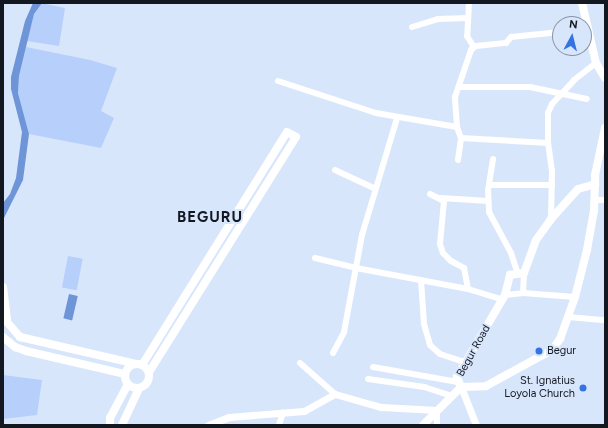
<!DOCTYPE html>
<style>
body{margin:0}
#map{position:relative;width:608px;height:428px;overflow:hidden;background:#d8e6fc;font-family:Figtree,sans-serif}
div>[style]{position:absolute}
.green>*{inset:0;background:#b6cffb;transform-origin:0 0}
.water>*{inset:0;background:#6e95d7;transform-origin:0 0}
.minor>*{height:6px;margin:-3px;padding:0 3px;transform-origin:3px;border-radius:3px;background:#fff}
.tertiary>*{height:7px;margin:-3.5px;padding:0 3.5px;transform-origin:3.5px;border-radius:3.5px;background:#fff}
.secondary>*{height:8px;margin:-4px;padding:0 4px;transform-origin:4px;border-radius:4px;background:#fff}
.secondary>.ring{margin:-4px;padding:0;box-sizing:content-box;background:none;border:8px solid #fff;border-radius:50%}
.dots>*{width:11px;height:11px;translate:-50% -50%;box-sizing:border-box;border:2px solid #d8e6fc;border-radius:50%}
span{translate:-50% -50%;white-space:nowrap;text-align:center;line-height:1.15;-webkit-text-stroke:4px #d8e6fc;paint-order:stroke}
.street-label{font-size:11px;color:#13171f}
.poi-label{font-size:11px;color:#13171f}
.left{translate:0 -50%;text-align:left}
.right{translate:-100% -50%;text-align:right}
.district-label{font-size:15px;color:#13171f;font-weight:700;letter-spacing:1px}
.frame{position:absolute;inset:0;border:4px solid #13171f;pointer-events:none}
.north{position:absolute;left:552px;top:16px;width:40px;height:40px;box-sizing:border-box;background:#d8e6fc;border:1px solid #8993a4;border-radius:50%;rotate:7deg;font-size:11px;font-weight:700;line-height:16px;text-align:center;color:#13171f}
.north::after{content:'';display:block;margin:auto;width:14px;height:18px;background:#3473e1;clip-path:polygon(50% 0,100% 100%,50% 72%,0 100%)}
</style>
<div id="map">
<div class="green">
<div style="clip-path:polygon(41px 3px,65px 8px,59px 46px,27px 41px,34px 14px)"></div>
<div style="clip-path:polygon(26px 47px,90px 60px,117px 68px,101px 111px,114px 118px,101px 148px,29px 134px,18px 93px,19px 76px)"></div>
<div style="left:68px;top:256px;width:15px;height:32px;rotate:11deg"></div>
<div style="clip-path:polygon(3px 375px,42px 380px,37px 415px,3px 419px)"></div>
</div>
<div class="water">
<div style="clip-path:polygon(33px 3px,42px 3px,34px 14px,19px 76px,18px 93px,29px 134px,23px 180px,3px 220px,3px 203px,10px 194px,16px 178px,22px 132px,11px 89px,11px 77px,25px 21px)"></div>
<div style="left:69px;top:294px;width:9px;height:25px;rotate:13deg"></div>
</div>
<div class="minor">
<div style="left:469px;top:3px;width:33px;rotate:93deg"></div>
<div style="left:467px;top:36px;width:13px;rotate:58deg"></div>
<div style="left:412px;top:27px;width:27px;rotate:-17deg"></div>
<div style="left:438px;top:19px;width:30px;rotate:-2deg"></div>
<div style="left:278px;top:81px;width:103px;rotate:18.1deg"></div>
<div style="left:376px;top:113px;width:82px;rotate:9.8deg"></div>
<div style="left:457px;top:127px;width:12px;rotate:70deg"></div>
<div style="left:461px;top:138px;width:87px;rotate:3.3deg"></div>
<div style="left:459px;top:87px;width:71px"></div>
<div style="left:530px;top:87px;width:58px;rotate:11.9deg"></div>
<div style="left:457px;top:127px;width:30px;rotate:-94deg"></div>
<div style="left:455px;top:97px;width:50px;rotate:-71.2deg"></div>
<div style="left:471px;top:50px;width:6px;rotate:-39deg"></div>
<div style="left:476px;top:46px;width:30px;rotate:-6deg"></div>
<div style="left:506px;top:43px;width:8px;rotate:-50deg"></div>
<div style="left:511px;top:37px;width:49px;rotate:-5.8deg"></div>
<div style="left:493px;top:159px;width:31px;rotate:99deg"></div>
<div style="left:488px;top:190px;width:22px;rotate:87deg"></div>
<div style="left:489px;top:212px;width:47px;rotate:61.8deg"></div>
<div style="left:511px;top:253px;width:20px;rotate:72deg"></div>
<div style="left:458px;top:160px;width:22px;rotate:-82deg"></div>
<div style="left:335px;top:170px;width:45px;rotate:24.9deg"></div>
<div style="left:489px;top:185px;width:63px"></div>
<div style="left:430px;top:194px;width:16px;rotate:27deg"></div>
<div style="left:444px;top:201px;width:43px;rotate:95.3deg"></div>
<div style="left:440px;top:244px;width:9px;rotate:72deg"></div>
<div style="left:443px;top:253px;width:11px;rotate:45deg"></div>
<div style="left:451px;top:261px;width:15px;rotate:28deg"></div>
<div style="left:464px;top:268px;width:21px;rotate:79deg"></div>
<div style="left:468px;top:289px;width:37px;rotate:17deg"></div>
<div style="left:441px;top:198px;width:47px;rotate:3.7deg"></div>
<div style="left:594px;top:200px;width:11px"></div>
<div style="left:551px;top:219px;width:48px;rotate:-88.8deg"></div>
<div style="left:552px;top:171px;width:28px;rotate:-98deg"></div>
<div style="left:548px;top:143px;width:30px;rotate:-90deg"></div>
<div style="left:548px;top:113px;width:10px;rotate:-66deg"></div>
<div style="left:552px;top:104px;width:33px;rotate:-47deg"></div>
<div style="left:574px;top:80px;width:28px;rotate:-38deg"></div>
<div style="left:315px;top:258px;width:42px;rotate:13.7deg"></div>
<div style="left:356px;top:268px;width:114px;rotate:10.6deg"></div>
<div style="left:421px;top:280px;width:44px;rotate:86.1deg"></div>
<div style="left:424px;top:324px;width:22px;rotate:74deg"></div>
<div style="left:430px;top:345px;width:13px;rotate:42deg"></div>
<div style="left:440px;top:354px;width:26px;rotate:18deg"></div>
<div style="left:523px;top:293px;width:20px;rotate:-87deg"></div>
<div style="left:505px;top:295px;width:18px;rotate:-6deg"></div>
<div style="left:523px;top:293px;width:52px;rotate:4.4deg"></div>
<div style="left:568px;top:317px;width:37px;rotate:5deg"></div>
<div style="left:333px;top:353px;width:24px;rotate:-62deg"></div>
<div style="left:344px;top:332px;width:99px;rotate:-79.5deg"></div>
<div style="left:362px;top:235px;width:122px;rotate:-73.3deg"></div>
<div style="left:300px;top:363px;width:47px;rotate:41.5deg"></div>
<div style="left:373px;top:367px;width:86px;rotate:10deg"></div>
<div style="left:368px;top:379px;width:57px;rotate:8.1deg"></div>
<div style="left:424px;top:387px;width:28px;rotate:18deg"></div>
<div style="left:437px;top:410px;width:15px;rotate:90deg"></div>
<div style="left:279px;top:425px;width:13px;rotate:-72deg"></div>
</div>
<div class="tertiary">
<div style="left:461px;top:387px;width:41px;rotate:68.5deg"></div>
<div style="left:208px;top:425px;width:22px;rotate:-21deg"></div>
<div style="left:229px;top:417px;width:75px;rotate:-4.6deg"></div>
<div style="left:304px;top:411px;width:35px;rotate:-29deg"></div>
<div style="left:335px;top:394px;width:48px;rotate:15.8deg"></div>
<div style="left:381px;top:407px;width:56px;rotate:3.1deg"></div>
</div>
<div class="secondary">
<div style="left:582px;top:3px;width:62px;rotate:76.9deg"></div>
<div style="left:596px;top:63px;width:17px;rotate:59deg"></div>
<div style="left:3px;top:287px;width:35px;rotate:83deg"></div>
<div style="left:7px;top:322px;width:20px;rotate:49deg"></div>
<div style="left:20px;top:337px;width:119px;rotate:13.1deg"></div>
<div style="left:3px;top:337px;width:16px;rotate:40deg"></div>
<div style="left:15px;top:347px;width:12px;rotate:20deg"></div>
<div style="left:26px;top:351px;width:102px;rotate:13.1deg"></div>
<div class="ring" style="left:125px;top:364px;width:16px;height:16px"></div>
<div style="left:142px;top:365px;width:274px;rotate:-58.1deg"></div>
<div style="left:287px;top:132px;width:10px;rotate:29deg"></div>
<div style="left:296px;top:137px;width:277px;rotate:122deg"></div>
<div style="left:461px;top:387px;width:25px;rotate:-2deg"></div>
<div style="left:486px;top:386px;width:75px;rotate:-28.6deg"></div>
<div style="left:552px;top:350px;width:14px;rotate:-54deg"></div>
<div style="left:560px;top:339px;width:45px;rotate:-70.3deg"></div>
<div style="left:575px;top:297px;width:49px;rotate:-75.7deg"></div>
<div style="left:587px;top:250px;width:40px;rotate:-80deg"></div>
<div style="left:594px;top:211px;width:36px;rotate:-88deg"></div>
<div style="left:595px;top:175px;width:48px;rotate:-78deg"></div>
<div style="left:461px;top:387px;width:11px;rotate:-112deg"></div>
<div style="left:457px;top:377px;width:95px;rotate:-59.7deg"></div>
<div style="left:505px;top:295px;width:21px;rotate:-76deg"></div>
<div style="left:510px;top:275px;width:14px;rotate:-8deg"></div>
<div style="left:524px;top:273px;width:35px;rotate:-70deg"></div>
<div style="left:536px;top:240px;width:26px;rotate:-54deg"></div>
<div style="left:551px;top:219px;width:40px;rotate:-48deg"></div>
<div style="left:578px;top:189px;width:18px;rotate:-16deg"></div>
<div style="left:110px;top:425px;width:7px;rotate:-90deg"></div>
<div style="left:110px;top:418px;width:38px;rotate:-62deg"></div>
<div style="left:122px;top:425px;width:40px;rotate:-65deg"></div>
<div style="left:423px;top:425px;width:54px;rotate:-45deg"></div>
</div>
<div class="dots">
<div style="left:539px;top:351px;background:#3473e1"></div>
<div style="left:583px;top:388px;background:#3473e1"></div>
</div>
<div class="street-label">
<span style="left:474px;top:351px;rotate:-61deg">Begur Road</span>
</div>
<div class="poi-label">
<span class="left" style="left:547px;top:351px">Begur</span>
<span class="right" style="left:575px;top:388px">St. Ignatius<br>Loyola Church</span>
</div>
<div class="district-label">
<span style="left:210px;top:218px">BEGURU</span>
</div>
<div class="frame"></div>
<div class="north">N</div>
</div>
